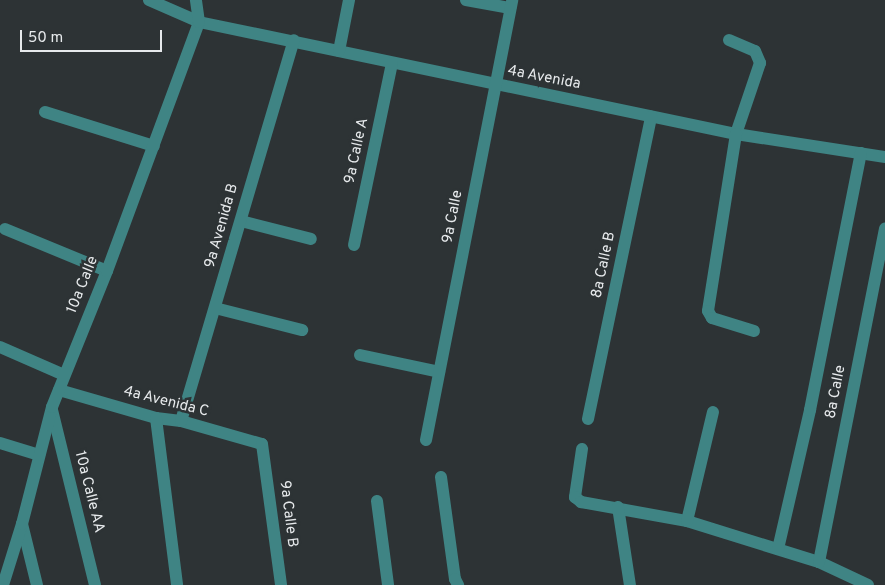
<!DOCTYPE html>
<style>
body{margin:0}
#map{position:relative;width:885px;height:585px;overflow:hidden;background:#2d3335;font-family:Overpass,sans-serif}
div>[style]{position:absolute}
.minor>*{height:12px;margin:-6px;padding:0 6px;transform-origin:6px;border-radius:6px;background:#3f8484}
span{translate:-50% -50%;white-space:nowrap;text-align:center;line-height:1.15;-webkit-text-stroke:5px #2d3335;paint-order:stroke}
.street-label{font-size:15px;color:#e7eaec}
.scale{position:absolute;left:20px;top:30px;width:142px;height:22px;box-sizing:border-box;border:2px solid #e7eaec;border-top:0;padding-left:6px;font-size:15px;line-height:18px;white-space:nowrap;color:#e7eaec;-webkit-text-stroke:4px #2d3335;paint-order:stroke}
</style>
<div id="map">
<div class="minor">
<div style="left:149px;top:0;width:55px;rotate:23.7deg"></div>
<div style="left:199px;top:22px;width:549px;rotate:11.78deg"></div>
<div style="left:736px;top:134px;width:151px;rotate:8.8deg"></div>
<div style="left:466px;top:0;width:45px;rotate:10.3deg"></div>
<div style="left:729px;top:40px;width:28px;rotate:23deg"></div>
<div style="left:755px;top:51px;width:13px;rotate:67deg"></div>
<div style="left:760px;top:63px;width:75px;rotate:108.7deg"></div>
<div style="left:736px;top:134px;width:179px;rotate:99deg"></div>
<div style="left:708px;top:311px;width:8px;rotate:60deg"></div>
<div style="left:712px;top:318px;width:44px;rotate:17.2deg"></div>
<div style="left:339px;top:51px;width:52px;rotate:-78.9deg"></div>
<div style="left:45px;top:112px;width:114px;rotate:17.3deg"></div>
<div style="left:241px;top:221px;width:72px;rotate:14.4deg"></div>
<div style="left:5px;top:229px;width:110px;rotate:22.4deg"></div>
<div style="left:354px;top:245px;width:186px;rotate:-78.2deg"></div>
<div style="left:215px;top:308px;width:90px;rotate:14.2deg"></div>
<div style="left:0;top:347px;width:70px;rotate:23.6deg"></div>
<div style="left:360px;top:355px;width:81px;rotate:12.1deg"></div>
<div style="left:59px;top:390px;width:101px;rotate:16.1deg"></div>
<div style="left:156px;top:418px;width:25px;rotate:7deg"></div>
<div style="left:181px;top:421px;width:84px;rotate:15.9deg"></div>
<div style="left:262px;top:444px;width:142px;rotate:82.3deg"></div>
<div style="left:52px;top:410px;width:180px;rotate:76.2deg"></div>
<div style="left:156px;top:418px;width:168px;rotate:82.8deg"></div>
<div style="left:588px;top:419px;width:309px;rotate:-78.2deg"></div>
<div style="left:181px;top:421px;width:397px;rotate:-73.5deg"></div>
<div style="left:426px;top:440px;width:448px;rotate:-78.9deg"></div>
<div style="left:0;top:443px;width:41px;rotate:17.1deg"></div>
<div style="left:582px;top:449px;width:49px;rotate:98.3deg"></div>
<div style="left:575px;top:497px;width:8px;rotate:40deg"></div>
<div style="left:581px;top:502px;width:108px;rotate:10.2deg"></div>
<div style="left:687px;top:521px;width:138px;rotate:17.3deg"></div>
<div style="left:819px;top:562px;width:54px;rotate:25.1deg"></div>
<div style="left:441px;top:477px;width:103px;rotate:82.2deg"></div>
<div style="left:455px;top:579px;width:7px;rotate:63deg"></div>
<div style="left:377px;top:501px;width:85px;rotate:82.5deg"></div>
<div style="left:618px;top:507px;width:79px;rotate:81.3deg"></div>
<div style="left:687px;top:521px;width:112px;rotate:-76.6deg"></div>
<div style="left:22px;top:524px;width:63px;rotate:76.2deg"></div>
<div style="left:778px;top:549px;width:143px;rotate:-77deg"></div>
<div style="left:810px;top:410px;width:262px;rotate:-78.8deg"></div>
<div style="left:819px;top:562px;width:340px;rotate:-78.8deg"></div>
<div style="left:3px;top:585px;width:64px;rotate:-72.7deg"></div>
<div style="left:22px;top:524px;width:121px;rotate:-75.6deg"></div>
<div style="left:52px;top:407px;width:147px;rotate:-68deg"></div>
<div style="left:107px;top:271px;width:265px;rotate:-69.7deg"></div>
<div style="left:199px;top:22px;width:22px;rotate:-98deg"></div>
</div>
<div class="street-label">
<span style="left:544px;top:78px;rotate:11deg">4a Avenida</span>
<span style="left:357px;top:151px;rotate:-78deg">9a Calle A</span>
<span style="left:453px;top:217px;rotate:-79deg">9a Calle</span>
<span style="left:222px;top:226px;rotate:-74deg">9a Avenida B</span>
<span style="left:604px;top:265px;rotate:-78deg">8a Calle B</span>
<span style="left:83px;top:285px;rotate:-68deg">10a Calle</span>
<span style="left:836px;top:392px;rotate:-79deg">8a Calle</span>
<span style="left:166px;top:402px;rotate:14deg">4a Avenida C</span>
<span style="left:89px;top:492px;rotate:76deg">10a Calle AA</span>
<span style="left:288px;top:514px;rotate:83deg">9a Calle B</span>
</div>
<div class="scale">50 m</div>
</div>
